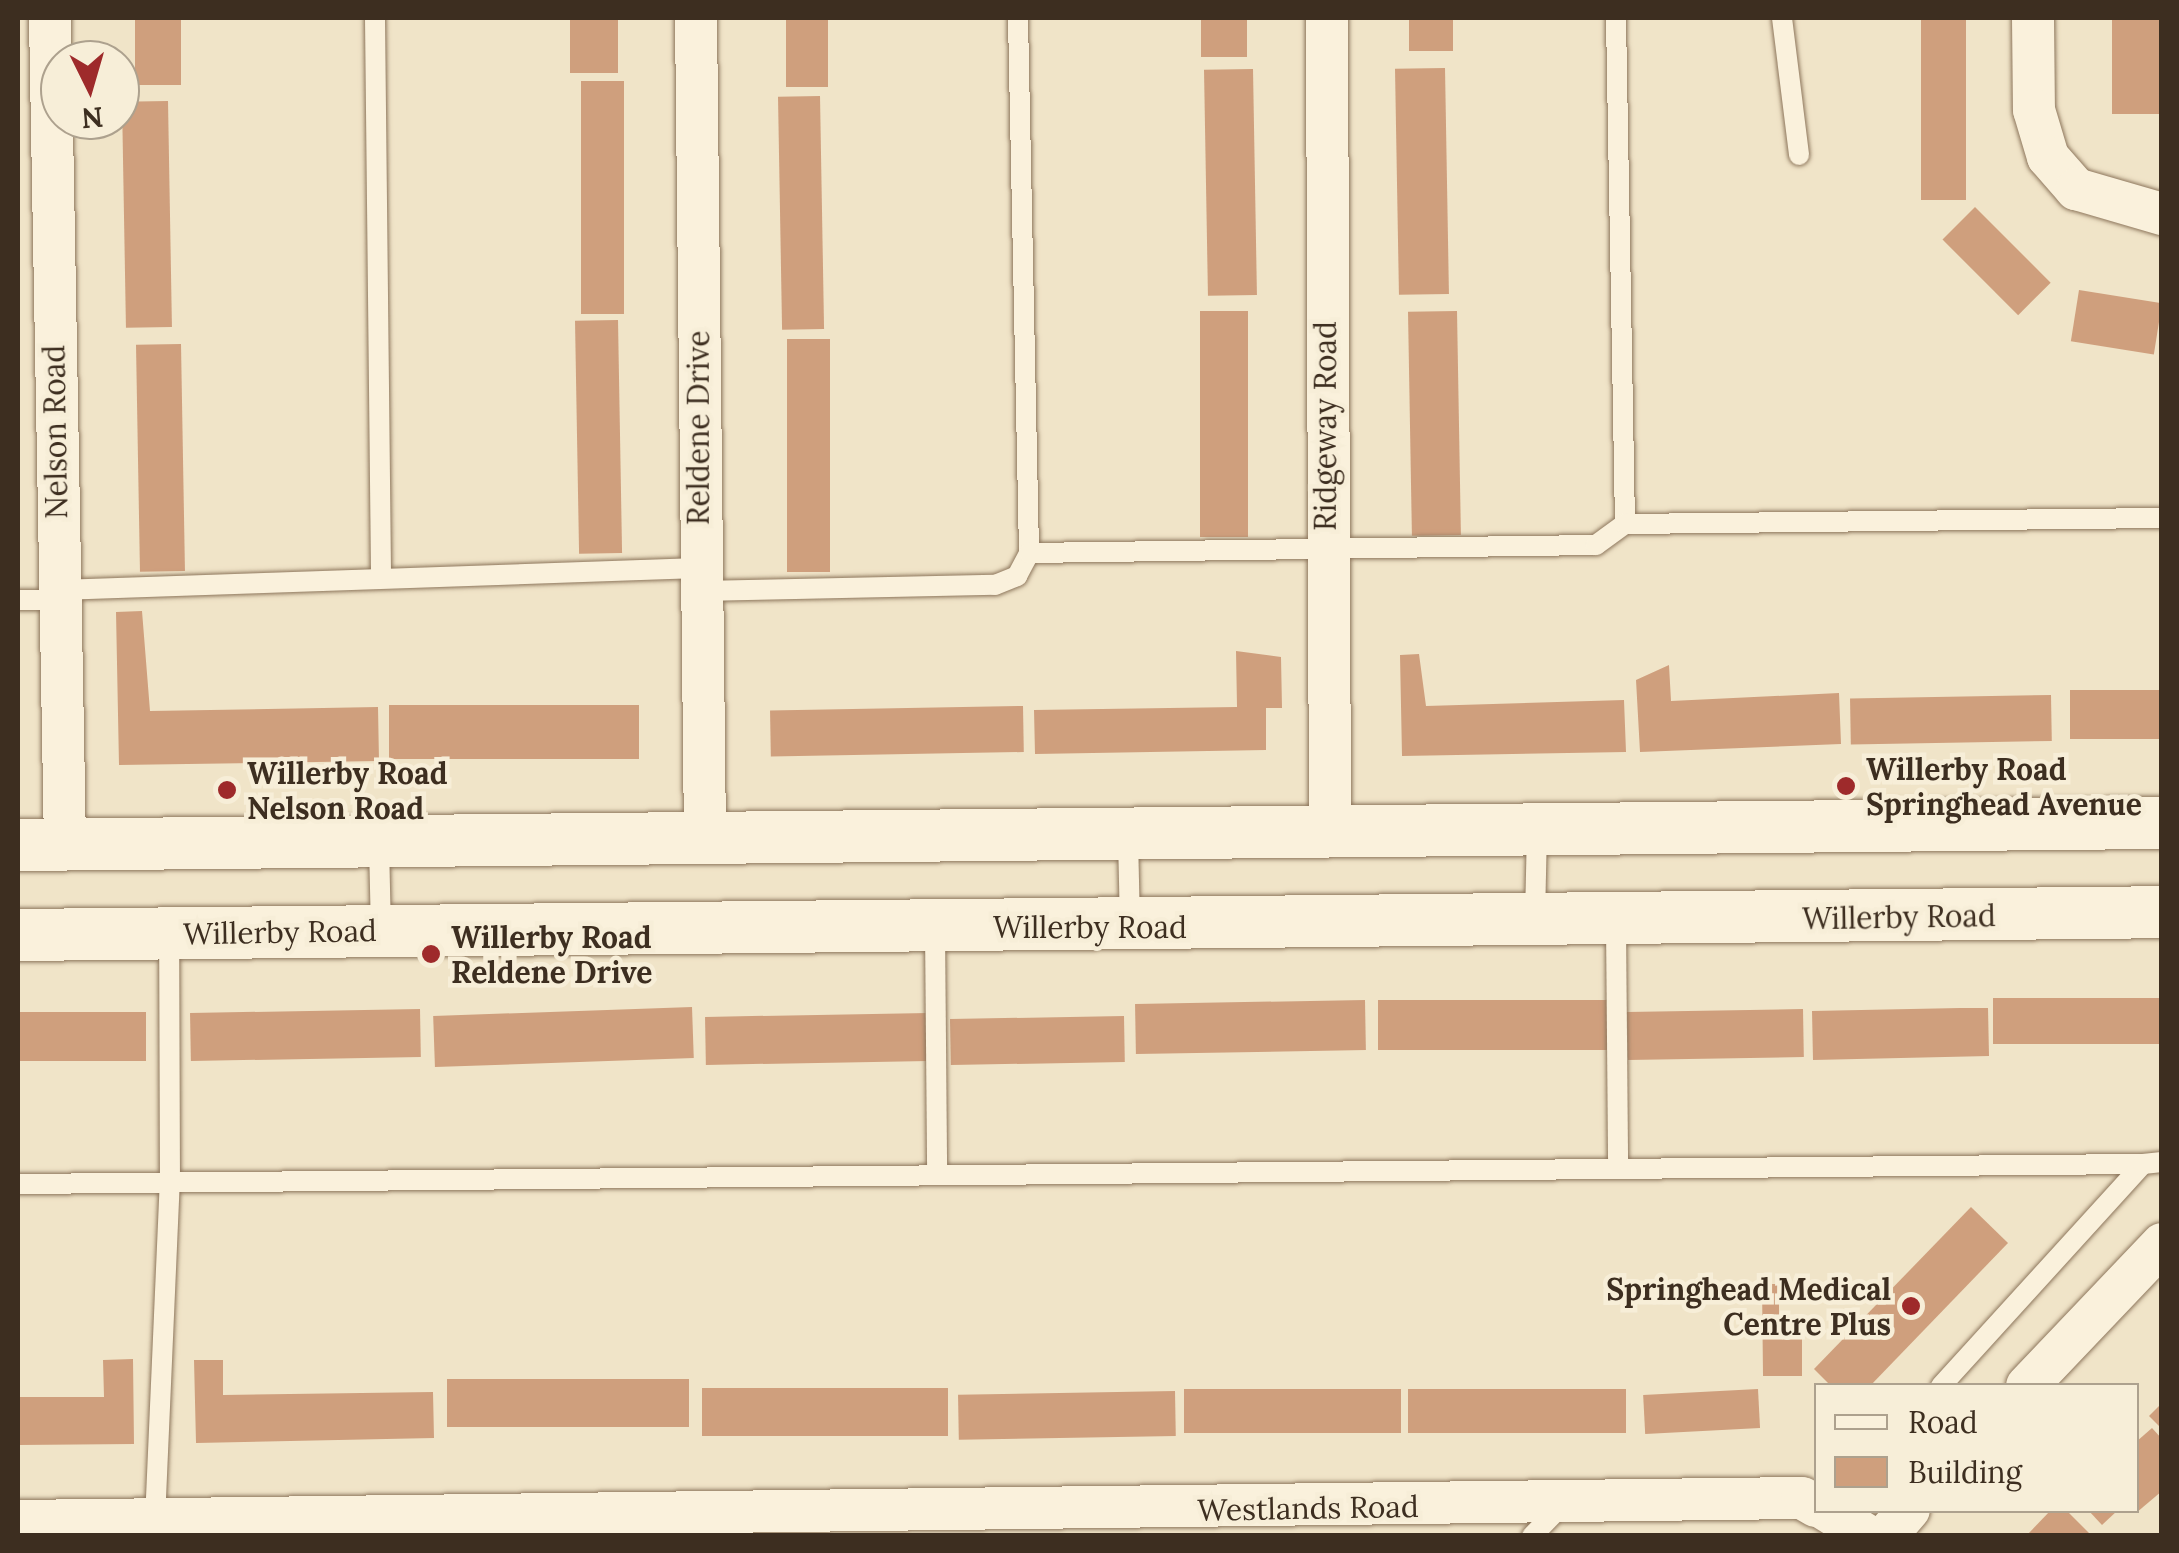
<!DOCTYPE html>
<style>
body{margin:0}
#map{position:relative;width:2179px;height:1553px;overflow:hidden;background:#f0e4c8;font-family:Lora,serif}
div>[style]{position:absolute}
.building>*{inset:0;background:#cf9f7d;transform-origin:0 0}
.roads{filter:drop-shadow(0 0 2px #8d765c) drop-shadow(0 0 2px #8d765c)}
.service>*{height:20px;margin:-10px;padding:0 10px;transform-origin:10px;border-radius:10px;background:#faf1dc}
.minor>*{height:42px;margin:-21px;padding:0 21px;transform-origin:21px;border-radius:21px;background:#faf1dc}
.tertiary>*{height:52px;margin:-26px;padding:0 26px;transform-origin:26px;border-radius:26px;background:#faf1dc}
.dots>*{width:28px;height:28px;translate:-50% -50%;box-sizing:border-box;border:5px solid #f7eed8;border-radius:50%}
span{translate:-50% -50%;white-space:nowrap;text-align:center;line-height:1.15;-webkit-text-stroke:9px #f7eed8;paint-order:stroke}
.street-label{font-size:30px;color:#3d2e20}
.poi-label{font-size:30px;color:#3d2e20;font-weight:700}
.left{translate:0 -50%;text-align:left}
.right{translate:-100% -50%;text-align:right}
.frame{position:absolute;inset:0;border:20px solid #3d2e20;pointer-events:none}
.legend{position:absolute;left:1814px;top:1383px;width:325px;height:130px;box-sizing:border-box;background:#f7eed8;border:2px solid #ada18e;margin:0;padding:12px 18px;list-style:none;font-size:30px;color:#3d2e20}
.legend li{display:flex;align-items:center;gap:20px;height:50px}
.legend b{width:50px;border:2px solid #ada18e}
.north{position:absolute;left:40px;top:40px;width:100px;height:100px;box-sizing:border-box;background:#f7eed8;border:2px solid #ada18e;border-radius:50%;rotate:175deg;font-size:28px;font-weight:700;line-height:40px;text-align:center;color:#3d2e20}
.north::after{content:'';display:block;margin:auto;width:35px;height:45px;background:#9e2a2b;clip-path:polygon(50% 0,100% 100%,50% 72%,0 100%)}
</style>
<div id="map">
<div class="building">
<div style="left:135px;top:18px;width:46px;height:67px"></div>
<div style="left:570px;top:18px;width:48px;height:55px"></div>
<div style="left:786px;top:18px;width:42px;height:69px"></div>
<div style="left:1201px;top:18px;width:46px;height:39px"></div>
<div style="left:1409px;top:18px;width:44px;height:33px"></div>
<div style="left:1921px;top:18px;width:45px;height:182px"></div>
<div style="left:2112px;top:18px;width:50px;height:96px"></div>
<div style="left:1445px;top:68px;width:226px;height:50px;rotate:89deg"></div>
<div style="left:1253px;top:69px;width:226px;height:49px;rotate:89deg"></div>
<div style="left:581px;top:81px;width:43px;height:233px"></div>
<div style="left:820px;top:96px;width:233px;height:42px;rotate:89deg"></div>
<div style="left:168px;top:101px;width:226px;height:46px;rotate:89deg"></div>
<div style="left:1975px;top:207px;width:107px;height:46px;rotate:45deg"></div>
<div style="left:2079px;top:290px;width:84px;height:52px;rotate:9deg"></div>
<div style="left:1200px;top:311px;width:48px;height:226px"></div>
<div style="left:1457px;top:311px;width:224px;height:49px;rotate:89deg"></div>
<div style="left:618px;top:320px;width:233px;height:43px;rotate:89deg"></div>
<div style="left:787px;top:339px;width:43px;height:233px"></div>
<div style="left:181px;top:344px;width:227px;height:45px;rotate:89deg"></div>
<div style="clip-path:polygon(142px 611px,150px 711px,378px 707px,379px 761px,119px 765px,116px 612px)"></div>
<div style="clip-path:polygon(1236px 651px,1281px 657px,1282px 708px,1266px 708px,1266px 750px,1035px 754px,1034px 710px,1237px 707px)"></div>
<div style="clip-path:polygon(1419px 654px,1426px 706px,1624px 700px,1626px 752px,1402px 756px,1400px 655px)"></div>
<div style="clip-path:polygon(1669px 665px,1671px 701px,1839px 693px,1841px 744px,1640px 752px,1636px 680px)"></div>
<div style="left:2162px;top:690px;width:49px;height:92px;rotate:90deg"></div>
<div style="left:2051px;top:695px;width:46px;height:201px;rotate:89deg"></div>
<div style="left:389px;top:705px;width:250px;height:54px"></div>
<div style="left:1023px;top:706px;width:46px;height:253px;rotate:89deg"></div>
<div style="left:2162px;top:998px;width:46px;height:169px;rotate:90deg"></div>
<div style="left:1365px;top:1000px;width:50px;height:230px;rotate:89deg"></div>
<div style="left:1611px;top:1000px;width:50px;height:233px;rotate:90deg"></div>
<div style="left:692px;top:1007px;width:51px;height:259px;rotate:88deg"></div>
<div style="clip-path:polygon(1960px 1008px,1988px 1008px,1989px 1056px,1813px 1060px,1812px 1011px)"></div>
<div style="left:420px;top:1009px;width:48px;height:230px;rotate:89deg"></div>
<div style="left:1803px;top:1009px;width:48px;height:176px;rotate:89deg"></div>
<div style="left:146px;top:1012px;width:49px;height:128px;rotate:90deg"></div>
<div style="left:928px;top:1013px;width:48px;height:223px;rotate:89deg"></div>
<div style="left:1124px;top:1016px;width:46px;height:174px;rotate:89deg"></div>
<div style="clip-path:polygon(1971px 1207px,2008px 1243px,1870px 1386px,1831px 1386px,1814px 1369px)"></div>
<div style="clip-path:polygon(1762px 1284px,1779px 1284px,1779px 1328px,1802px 1328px,1802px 1376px,1763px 1376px)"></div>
<div style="clip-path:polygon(133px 1359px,134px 1444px,18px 1445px,18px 1397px,104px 1397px,103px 1360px)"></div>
<div style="clip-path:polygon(194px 1360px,223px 1360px,223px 1395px,433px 1392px,434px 1438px,196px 1443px)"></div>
<div style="left:689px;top:1379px;width:48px;height:242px;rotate:90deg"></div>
<div style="left:702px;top:1388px;width:246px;height:48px"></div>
<div style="left:1401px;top:1389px;width:44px;height:217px;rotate:90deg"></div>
<div style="left:1626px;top:1389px;width:44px;height:218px;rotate:90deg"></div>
<div style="left:1758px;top:1389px;width:39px;height:115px;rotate:87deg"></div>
<div style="left:1175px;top:1391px;width:45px;height:217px;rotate:89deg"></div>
<div style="clip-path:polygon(2162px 1403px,2162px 1429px,2149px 1416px)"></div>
<div style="clip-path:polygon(2152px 1428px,2162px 1439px,2162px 1491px,2136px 1513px,2136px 1442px)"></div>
<div style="clip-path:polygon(2051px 1510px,2066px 1510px,2089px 1533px,2026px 1536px)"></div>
<div style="clip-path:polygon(2088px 1510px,2118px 1510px,2102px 1525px)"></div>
</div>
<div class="roads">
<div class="service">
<div style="left:375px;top:18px;width:556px;rotate:89.38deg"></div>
<div style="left:1018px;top:18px;width:535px;rotate:88.82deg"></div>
<div style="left:1616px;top:18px;width:506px;rotate:88.98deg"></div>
<div style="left:1782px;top:18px;width:138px;rotate:82.9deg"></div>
<div style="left:59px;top:590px;width:640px;rotate:-1.97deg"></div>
<div style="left:701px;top:591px;width:294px;rotate:-1.2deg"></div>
<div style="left:995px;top:585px;width:24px;rotate:-22deg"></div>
<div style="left:1017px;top:576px;width:26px;rotate:-62deg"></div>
<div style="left:1029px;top:553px;width:567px;rotate:-0.81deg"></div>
<div style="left:1596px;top:545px;width:36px;rotate:-36deg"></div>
<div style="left:1625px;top:524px;width:537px;rotate:-0.64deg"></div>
<div style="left:18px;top:600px;width:41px"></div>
<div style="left:1128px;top:837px;width:88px;rotate:88.7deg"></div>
<div style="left:379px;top:844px;width:86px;rotate:88.7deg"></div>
<div style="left:1535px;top:918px;width:86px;rotate:-88.7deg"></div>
<div style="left:1616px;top:924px;width:242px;rotate:89.5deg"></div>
<div style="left:935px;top:928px;width:247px;rotate:89.5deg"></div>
<div style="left:18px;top:1184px;width:2125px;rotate:-0.54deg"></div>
<div style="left:1941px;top:1386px;width:300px;rotate:-47.7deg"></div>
<div style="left:2143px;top:1164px;width:19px;rotate:-6deg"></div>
<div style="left:155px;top:1521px;width:337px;rotate:-87.5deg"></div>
<div style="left:170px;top:1184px;width:249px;rotate:-90.2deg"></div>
<div style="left:1532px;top:1536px;width:43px;rotate:-45.9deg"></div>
</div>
<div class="minor">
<div style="left:50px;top:18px;width:828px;rotate:88.96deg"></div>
<div style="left:696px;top:18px;width:820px;rotate:89.37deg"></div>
<div style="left:1327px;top:18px;width:816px;rotate:89.79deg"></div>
<div style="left:2033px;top:18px;width:92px;rotate:89.4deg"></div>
<div style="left:2034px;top:110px;width:49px;rotate:73.4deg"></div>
<div style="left:2048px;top:157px;width:43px;rotate:48.8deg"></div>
<div style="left:2076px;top:189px;width:90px;rotate:16.2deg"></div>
<div style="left:2027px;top:1386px;width:196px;rotate:-46.4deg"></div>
<div style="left:1826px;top:1510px;width:49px;rotate:31.8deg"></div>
<div style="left:18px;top:1521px;width:1784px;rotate:-0.74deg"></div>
<div style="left:1802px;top:1498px;width:16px;rotate:30deg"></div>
<div style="left:1886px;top:1536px;width:35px;rotate:-49deg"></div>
</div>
<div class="tertiary">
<div style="left:18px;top:845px;width:2144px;rotate:-0.59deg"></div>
<div style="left:18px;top:935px;width:2144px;rotate:-0.61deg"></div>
</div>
</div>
<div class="dots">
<div style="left:1846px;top:786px;background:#9e2a2b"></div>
<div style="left:227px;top:790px;background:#9e2a2b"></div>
<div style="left:431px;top:954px;background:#9e2a2b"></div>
<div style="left:1911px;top:1306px;background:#9e2a2b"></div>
</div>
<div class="street-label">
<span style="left:1325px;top:426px;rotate:-90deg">Ridgeway Road</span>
<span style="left:698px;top:428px;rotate:-90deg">Reldene Drive</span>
<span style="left:55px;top:432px;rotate:-91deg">Nelson Road</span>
<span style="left:1899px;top:917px;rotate:-1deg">Willerby Road</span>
<span style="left:1090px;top:927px">Willerby Road</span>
<span style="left:280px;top:932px;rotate:-1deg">Willerby Road</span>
<span style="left:1308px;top:1508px;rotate:-1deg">Westlands Road</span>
</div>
<div class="poi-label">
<span class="left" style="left:1866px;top:786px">Willerby Road<br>Springhead Avenue</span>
<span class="left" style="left:247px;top:790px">Willerby Road<br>Nelson Road</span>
<span class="left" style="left:451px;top:954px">Willerby Road<br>Reldene Drive</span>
<span class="right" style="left:1891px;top:1306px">Springhead Medical<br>Centre Plus</span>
</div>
<div class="frame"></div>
<ul class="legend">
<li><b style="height:12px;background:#faf1dc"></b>Road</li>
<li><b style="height:28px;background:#cf9f7d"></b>Building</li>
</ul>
<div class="north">N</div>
</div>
